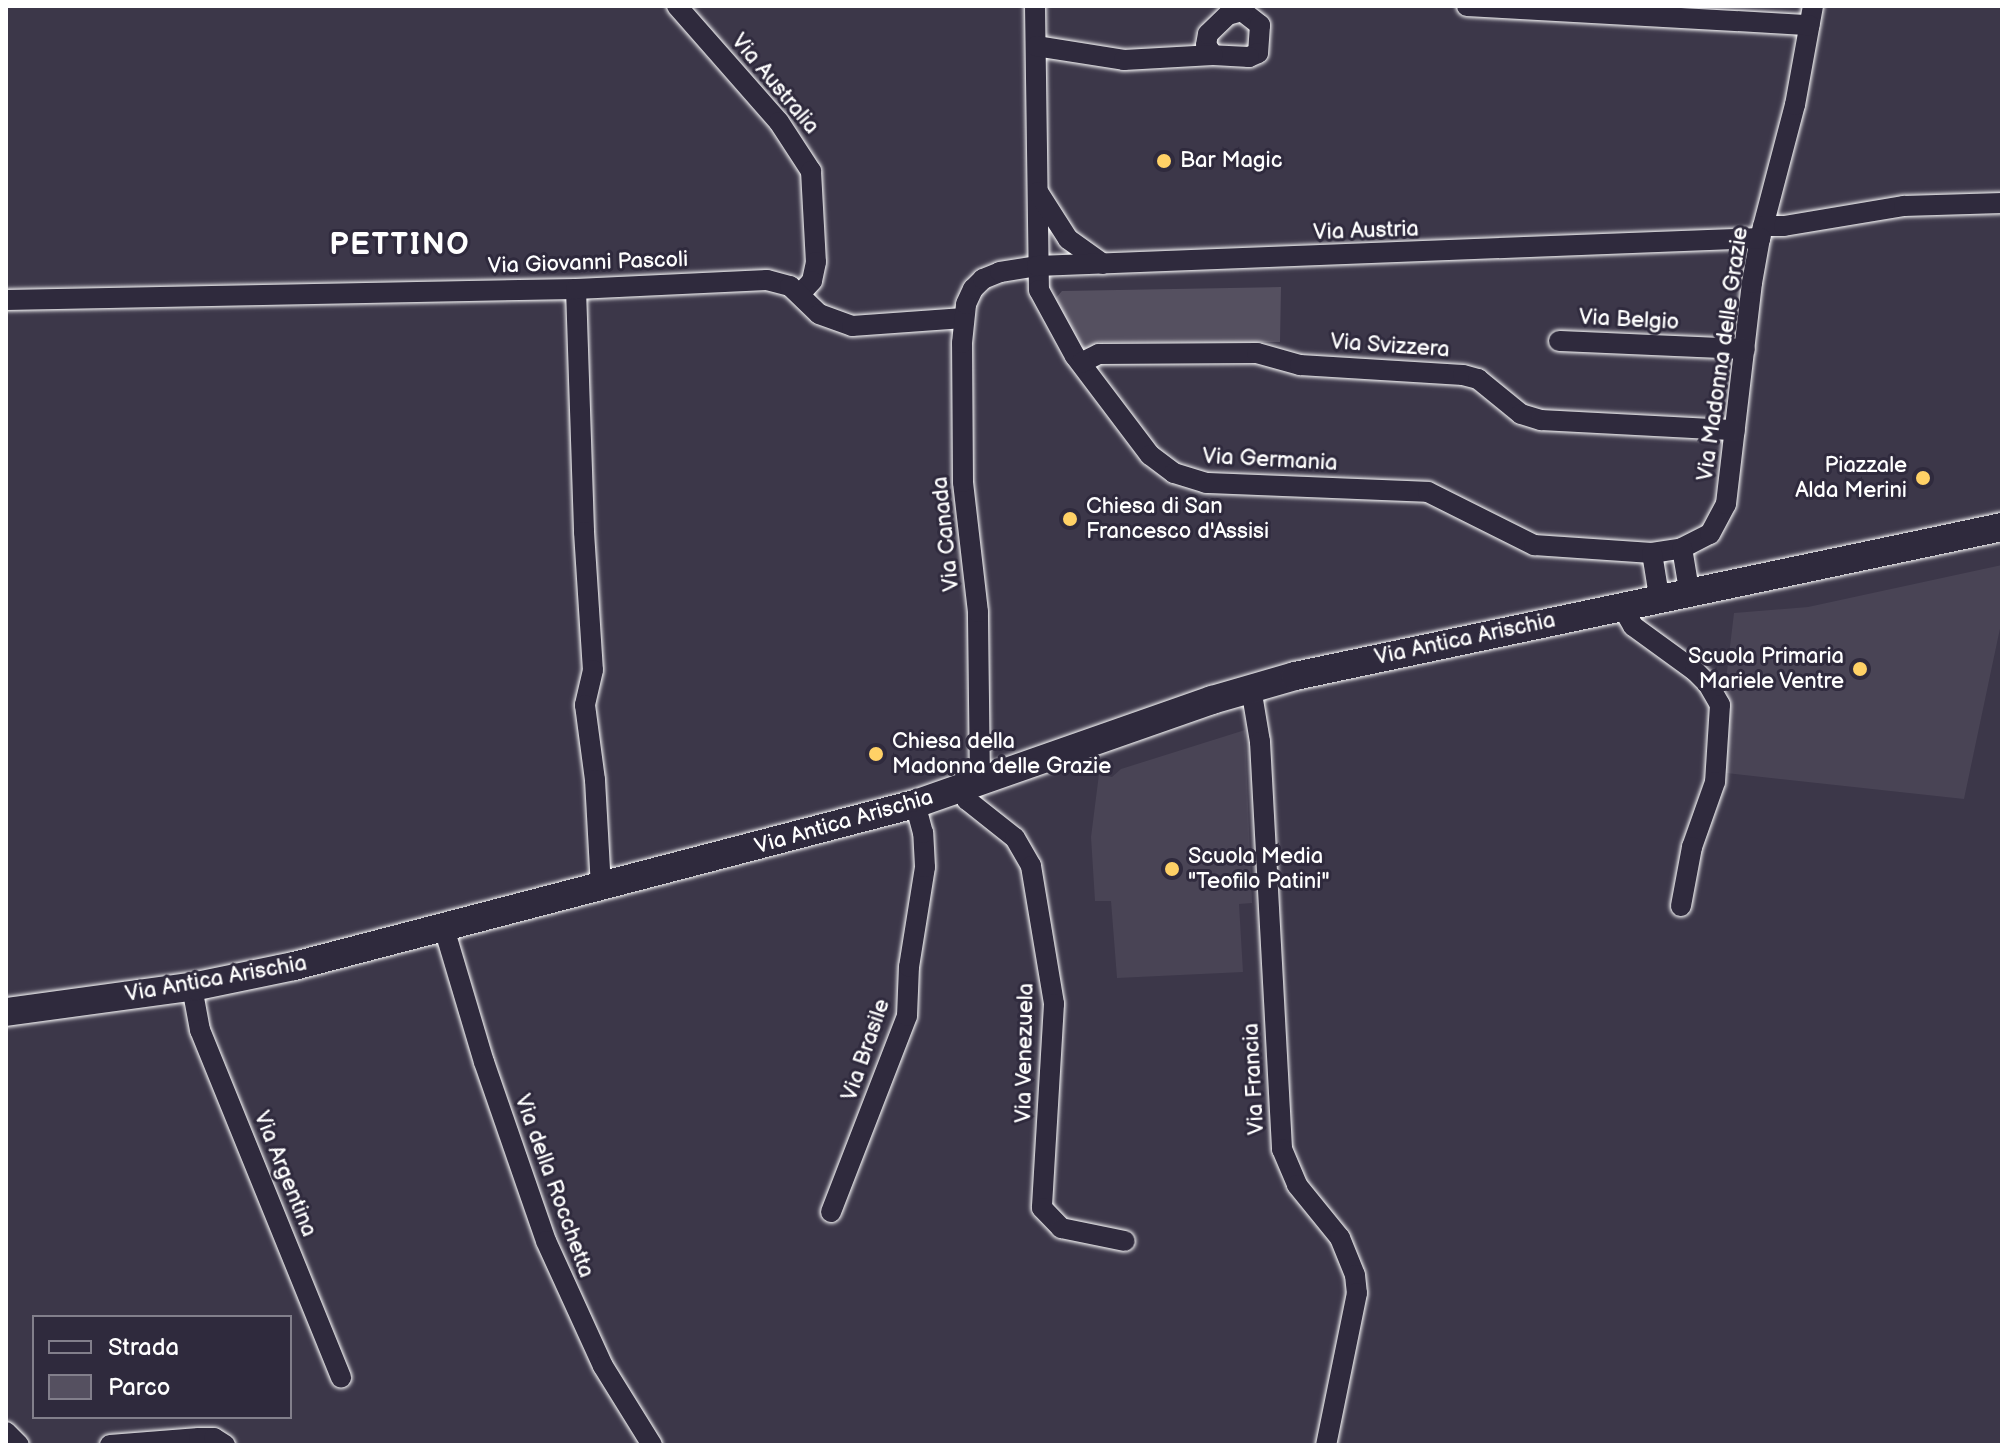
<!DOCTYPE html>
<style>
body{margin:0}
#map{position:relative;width:2008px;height:1451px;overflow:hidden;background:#3c3749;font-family:"Balsamiq Sans",sans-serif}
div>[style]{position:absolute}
.built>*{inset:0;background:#494455}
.green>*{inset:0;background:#555060}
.roads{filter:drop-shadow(0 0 2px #fff) drop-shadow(0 0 2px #fff)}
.minor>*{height:20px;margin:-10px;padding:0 10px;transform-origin:10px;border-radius:10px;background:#2f2a3d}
.secondary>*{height:28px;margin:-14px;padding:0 14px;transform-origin:14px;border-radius:14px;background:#2f2a3d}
.dots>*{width:22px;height:22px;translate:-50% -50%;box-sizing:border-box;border:4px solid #2f2a3d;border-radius:50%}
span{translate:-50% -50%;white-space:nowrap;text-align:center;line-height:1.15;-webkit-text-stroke:6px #2f2a3d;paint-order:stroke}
.street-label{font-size:22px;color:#fff}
.poi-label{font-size:22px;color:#fff}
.left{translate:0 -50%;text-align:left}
.right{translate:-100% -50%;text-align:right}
.district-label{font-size:30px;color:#fff;font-weight:700;letter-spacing:2px}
.frame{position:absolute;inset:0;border:8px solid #fff;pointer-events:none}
.legend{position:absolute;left:32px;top:1315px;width:260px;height:104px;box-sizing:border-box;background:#2f2a3d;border:2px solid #827f8b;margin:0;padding:10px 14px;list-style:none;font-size:24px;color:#fff}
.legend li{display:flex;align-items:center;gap:16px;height:40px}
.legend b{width:40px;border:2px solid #827f8b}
</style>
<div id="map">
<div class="built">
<div style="clip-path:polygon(2002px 565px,2002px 619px,1964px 799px,1726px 773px,1730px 710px,1725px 688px,1734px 613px,1808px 607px)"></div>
<div style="clip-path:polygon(1245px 730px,1252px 903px,1239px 904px,1243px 972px,1117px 978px,1111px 901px,1095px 901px,1091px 837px,1099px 774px,1112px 777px,1121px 769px)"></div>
</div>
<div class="green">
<div style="clip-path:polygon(1281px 287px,1280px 342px,1098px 342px,1097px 348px,1077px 348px,1047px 308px,1062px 291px)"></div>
</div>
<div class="roads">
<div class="minor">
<div style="left:677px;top:6px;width:154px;rotate:48.7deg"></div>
<div style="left:779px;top:122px;width:59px;rotate:56.9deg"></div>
<div style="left:811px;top:171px;width:91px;rotate:86.9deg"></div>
<div style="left:816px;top:262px;width:19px;rotate:102deg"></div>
<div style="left:812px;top:281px;width:18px;rotate:133deg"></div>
<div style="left:1035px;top:6px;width:284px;rotate:89.2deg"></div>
<div style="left:1039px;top:290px;width:75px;rotate:61.4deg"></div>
<div style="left:1075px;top:356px;width:124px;rotate:52.9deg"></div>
<div style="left:1150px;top:455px;width:30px;rotate:37deg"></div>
<div style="left:1174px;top:473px;width:34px;rotate:17deg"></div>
<div style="left:1206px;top:483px;width:222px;rotate:2.3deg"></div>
<div style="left:1428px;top:492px;width:119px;rotate:26.6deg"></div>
<div style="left:1534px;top:545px;width:118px;rotate:3.9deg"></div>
<div style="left:1652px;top:553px;width:30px;rotate:-9deg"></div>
<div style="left:1682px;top:548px;width:31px;rotate:-27deg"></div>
<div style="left:1710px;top:534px;width:34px;rotate:-62deg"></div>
<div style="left:1726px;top:504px;width:223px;rotate:-83.3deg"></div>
<div style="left:1752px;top:283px;width:46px;rotate:-79.9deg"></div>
<div style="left:1760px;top:238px;width:138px;rotate:-75.3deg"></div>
<div style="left:1795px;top:105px;width:101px;rotate:-79.7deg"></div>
<div style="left:1467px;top:6px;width:343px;rotate:3.2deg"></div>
<div style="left:1242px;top:11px;width:23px;rotate:38deg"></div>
<div style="left:1260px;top:25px;width:28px;rotate:94deg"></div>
<div style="left:1258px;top:53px;width:10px;rotate:156deg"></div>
<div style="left:1249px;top:57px;width:36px;rotate:-177deg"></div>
<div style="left:1213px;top:55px;width:12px;rotate:-125deg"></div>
<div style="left:1206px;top:45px;width:11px;rotate:-80deg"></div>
<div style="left:1208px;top:34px;width:28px;rotate:-44deg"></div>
<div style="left:1228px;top:15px;width:15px;rotate:-16deg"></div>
<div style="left:1036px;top:46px;width:89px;rotate:9deg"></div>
<div style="left:1124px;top:60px;width:89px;rotate:-3.2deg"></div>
<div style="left:1038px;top:192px;width:56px;rotate:57.4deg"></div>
<div style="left:1068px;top:239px;width:43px;rotate:35.5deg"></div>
<div style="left:1763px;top:226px;width:21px"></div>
<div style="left:1784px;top:226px;width:122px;rotate:-9.5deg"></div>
<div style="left:1904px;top:206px;width:98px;rotate:-1.8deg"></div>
<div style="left:576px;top:289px;width:243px;rotate:88.1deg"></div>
<div style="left:584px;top:532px;width:138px;rotate:86.3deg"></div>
<div style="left:593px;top:670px;width:36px;rotate:103deg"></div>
<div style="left:585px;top:705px;width:76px;rotate:82.4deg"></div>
<div style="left:595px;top:780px;width:107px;rotate:86.8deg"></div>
<div style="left:6px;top:300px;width:570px;rotate:-1.11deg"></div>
<div style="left:576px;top:289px;width:191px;rotate:-2.7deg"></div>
<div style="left:767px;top:280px;width:24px;rotate:15deg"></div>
<div style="left:790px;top:286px;width:40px;rotate:44deg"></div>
<div style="left:819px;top:314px;width:35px;rotate:20deg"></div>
<div style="left:852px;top:326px;width:112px;rotate:-4.1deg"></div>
<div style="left:1559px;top:341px;width:186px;rotate:2.5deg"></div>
<div style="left:1081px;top:363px;width:20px;rotate:-27deg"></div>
<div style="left:1099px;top:354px;width:158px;rotate:-0.4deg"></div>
<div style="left:1257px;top:353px;width:45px;rotate:15.6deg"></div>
<div style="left:1300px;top:365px;width:163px;rotate:3.5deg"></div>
<div style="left:1463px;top:375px;width:16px;rotate:15deg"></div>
<div style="left:1478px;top:379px;width:55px;rotate:39.1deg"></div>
<div style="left:1521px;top:414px;width:21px;rotate:17deg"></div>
<div style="left:1541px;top:420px;width:194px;rotate:3deg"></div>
<div style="left:1682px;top:548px;width:43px;rotate:80.5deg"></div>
<div style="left:1652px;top:553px;width:44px;rotate:80.8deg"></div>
<div style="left:1621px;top:605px;width:24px;rotate:60deg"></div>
<div style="left:1633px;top:626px;width:77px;rotate:36deg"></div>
<div style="left:1695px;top:671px;width:18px;rotate:45deg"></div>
<div style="left:1708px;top:684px;width:24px;rotate:60deg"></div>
<div style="left:1720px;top:705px;width:77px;rotate:93.7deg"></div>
<div style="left:1715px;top:782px;width:69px;rotate:109.5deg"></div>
<div style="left:1692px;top:847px;width:60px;rotate:100.6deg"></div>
<div style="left:1251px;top:688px;width:55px;rotate:80.5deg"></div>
<div style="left:1260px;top:742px;width:408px;rotate:86.9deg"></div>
<div style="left:1282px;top:1149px;width:39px;rotate:67deg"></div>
<div style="left:1297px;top:1185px;width:68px;rotate:50.9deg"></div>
<div style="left:1340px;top:1238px;width:40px;rotate:68deg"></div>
<div style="left:1355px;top:1275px;width:18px;rotate:84deg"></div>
<div style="left:1357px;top:1293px;width:155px;rotate:101.5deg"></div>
<div style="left:980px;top:782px;width:170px;rotate:-90.7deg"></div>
<div style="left:978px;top:612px;width:131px;rotate:-96.6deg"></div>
<div style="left:963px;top:482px;width:139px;rotate:-90.4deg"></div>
<div style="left:962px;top:343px;width:39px;rotate:-84deg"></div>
<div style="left:966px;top:304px;width:17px;rotate:-65deg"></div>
<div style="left:973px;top:289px;width:14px;rotate:-45deg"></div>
<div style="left:983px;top:279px;width:18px;rotate:-22deg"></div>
<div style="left:1000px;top:272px;width:37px;rotate:-9deg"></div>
<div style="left:1037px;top:266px;width:724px;rotate:-2.22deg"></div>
<div style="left:961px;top:789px;width:13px;rotate:61deg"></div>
<div style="left:967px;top:800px;width:61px;rotate:38.4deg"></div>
<div style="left:1015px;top:838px;width:32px;rotate:60deg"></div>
<div style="left:1031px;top:866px;width:140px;rotate:80.5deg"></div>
<div style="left:1054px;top:1004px;width:204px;rotate:93.4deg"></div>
<div style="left:1042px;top:1208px;width:28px;rotate:46deg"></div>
<div style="left:1061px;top:1228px;width:65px;rotate:11.5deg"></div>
<div style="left:444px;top:928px;width:140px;rotate:73.4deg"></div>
<div style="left:484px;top:1062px;width:189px;rotate:70.9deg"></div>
<div style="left:546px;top:1241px;width:137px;rotate:65.5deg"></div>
<div style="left:603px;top:1366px;width:93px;rotate:58.2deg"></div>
<div style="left:192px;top:987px;width:44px;rotate:79.5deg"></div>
<div style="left:200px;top:1030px;width:375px;rotate:67.9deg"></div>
<div style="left:831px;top:1212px;width:210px;rotate:-68.8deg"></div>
<div style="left:907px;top:1016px;width:49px;rotate:-87.7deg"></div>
<div style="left:909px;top:967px;width:101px;rotate:-80.9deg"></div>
<div style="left:925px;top:867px;width:34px;rotate:-93deg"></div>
<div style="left:923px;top:833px;width:30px;rotate:-105deg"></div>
<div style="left:6px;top:1432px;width:18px;rotate:45deg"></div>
<div style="left:110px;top:1445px;width:89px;rotate:-4.5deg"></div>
<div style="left:199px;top:1438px;width:15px"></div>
<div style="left:214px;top:1438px;width:13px;rotate:32deg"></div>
</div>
<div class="secondary">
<div style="left:6px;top:1012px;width:193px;rotate:-7.8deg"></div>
<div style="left:197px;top:986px;width:99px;rotate:-11.7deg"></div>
<div style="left:294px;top:966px;width:642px;rotate:-14.62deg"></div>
<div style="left:915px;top:804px;width:315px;rotate:-19.3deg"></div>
<div style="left:1212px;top:700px;width:86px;rotate:-16.1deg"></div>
<div style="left:1295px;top:676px;width:723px;rotate:-11.9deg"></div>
</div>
</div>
<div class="dots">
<div style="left:1164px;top:161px;background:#ffd166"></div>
<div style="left:1923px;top:478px;background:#ffd166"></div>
<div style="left:1070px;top:519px;background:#ffd166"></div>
<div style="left:1860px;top:669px;background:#ffd166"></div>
<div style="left:876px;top:754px;background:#ffd166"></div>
<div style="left:1172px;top:869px;background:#ffd166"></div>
</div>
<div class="street-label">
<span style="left:775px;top:84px;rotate:50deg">Via Australia</span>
<span style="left:1366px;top:231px;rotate:-2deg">Via Austria</span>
<span style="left:588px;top:263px;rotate:-2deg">Via Giovanni Pascoli</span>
<span style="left:1629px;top:320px;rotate:3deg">Via Belgio</span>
<span style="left:1390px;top:346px;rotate:4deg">Via Svizzera</span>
<span style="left:1723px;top:354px;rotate:-82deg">Via Madonna delle Grazie</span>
<span style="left:1270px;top:460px;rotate:3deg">Via Germania</span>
<span style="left:946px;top:534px;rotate:-96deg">Via Canada</span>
<span style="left:1465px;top:639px;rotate:-12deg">Via Antica Arischia</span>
<span style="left:844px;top:822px;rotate:-16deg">Via Antica Arischia</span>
<span style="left:216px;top:979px;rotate:-10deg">Via Antica Arischia</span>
<span style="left:866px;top:1050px;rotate:-71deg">Via Brasile</span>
<span style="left:1025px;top:1053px;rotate:-89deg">Via Venezuela</span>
<span style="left:1254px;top:1079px;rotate:-93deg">Via Francia</span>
<span style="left:285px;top:1174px;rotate:68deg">Via Argentina</span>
<span style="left:554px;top:1186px;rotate:70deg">Via della Rocchetta</span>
</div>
<div class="poi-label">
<span class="left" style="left:1180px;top:161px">Bar Magic</span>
<span class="right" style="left:1907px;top:478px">Piazzale<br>Alda Merini</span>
<span class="left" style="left:1086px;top:519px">Chiesa di San<br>Francesco d'Assisi</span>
<span class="right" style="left:1844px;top:669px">Scuola Primaria<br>Mariele Ventre</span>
<span class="left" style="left:892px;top:754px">Chiesa della<br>Madonna delle Grazie</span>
<span class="left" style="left:1188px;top:869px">Scuola Media<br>"Teofilo Patini"</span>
</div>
<div class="district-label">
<span style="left:400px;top:245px">PETTINO</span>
</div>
<div class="frame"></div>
<ul class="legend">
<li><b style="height:10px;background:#2f2a3d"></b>Strada</li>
<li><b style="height:22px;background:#555060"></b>Parco</li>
</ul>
</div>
